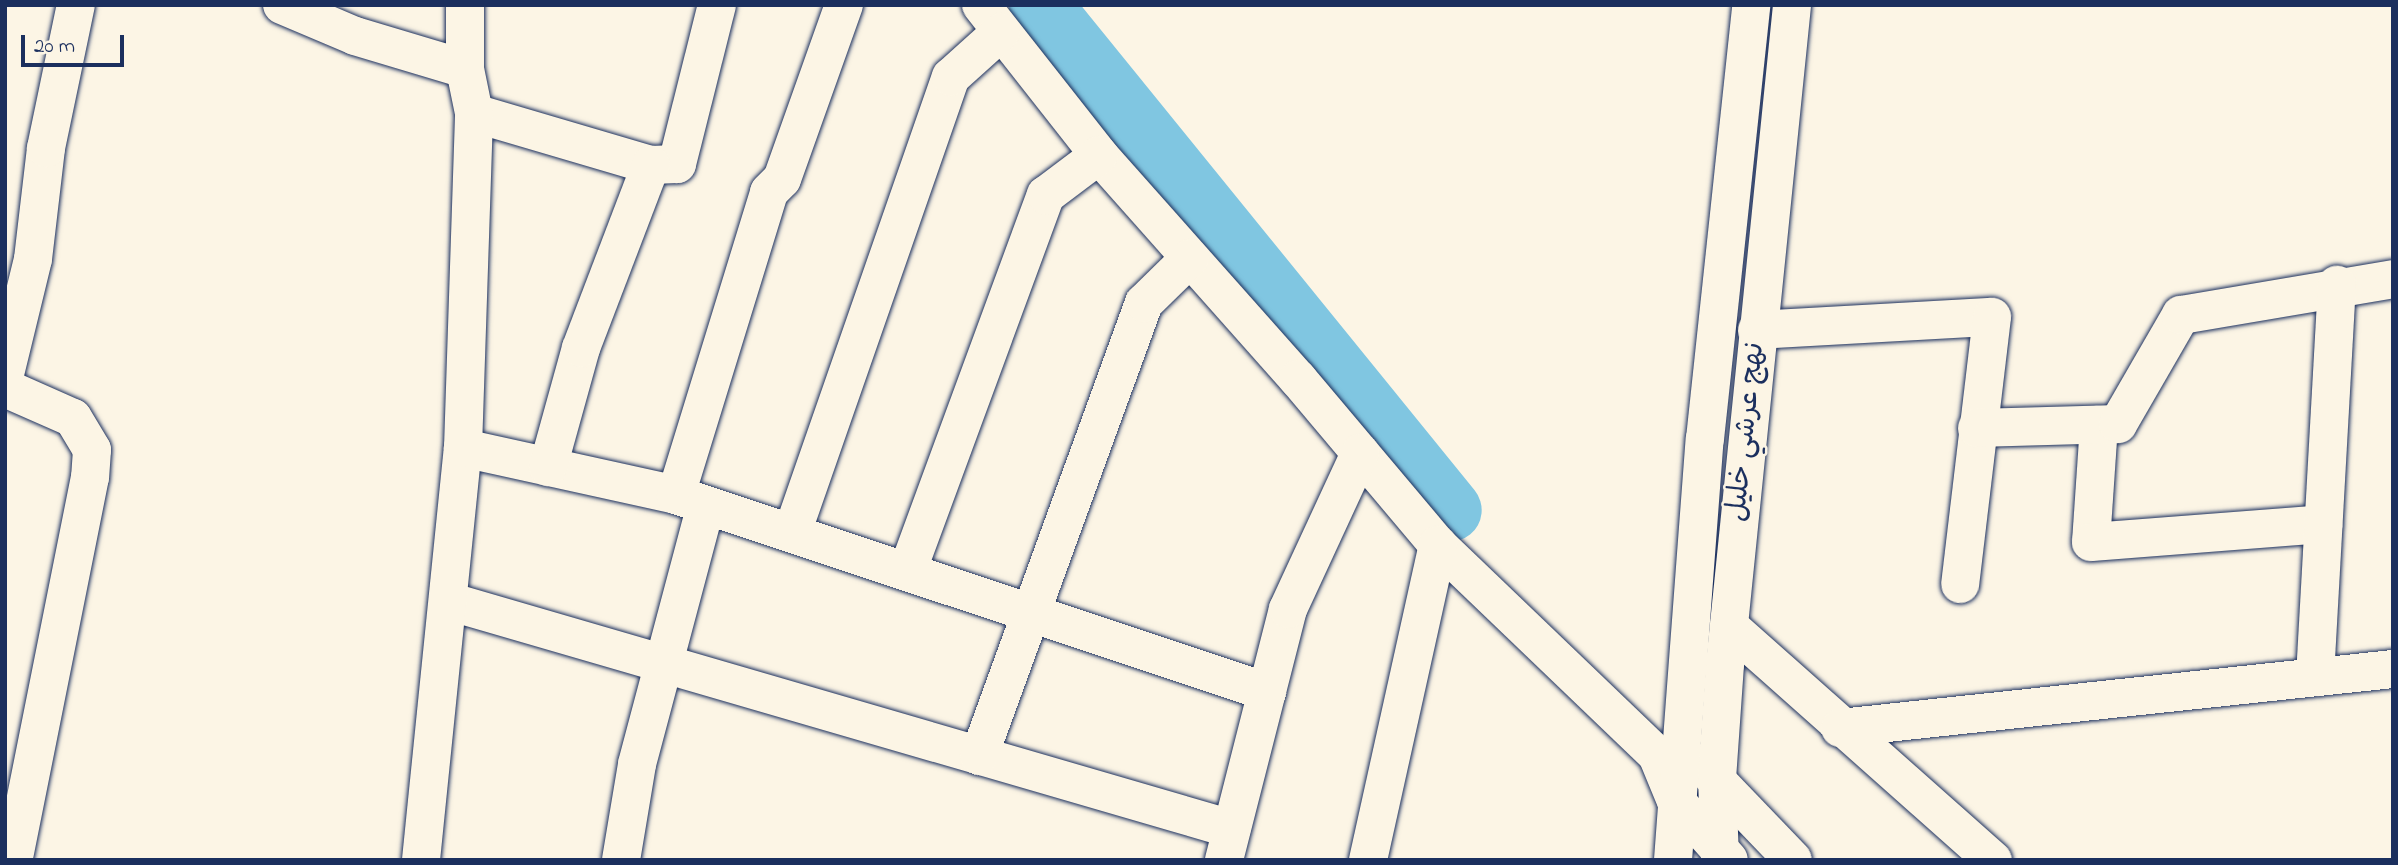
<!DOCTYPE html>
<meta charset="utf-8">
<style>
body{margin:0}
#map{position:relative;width:2398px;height:865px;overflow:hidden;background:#fcf5e5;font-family:"Indie Flower","Playpen Sans Arabic",sans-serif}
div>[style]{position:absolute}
.river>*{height:63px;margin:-31.5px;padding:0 31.5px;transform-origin:31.5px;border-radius:31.5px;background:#80c6e1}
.roads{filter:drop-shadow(0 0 2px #1b2f5e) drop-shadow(0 0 2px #1b2f5e)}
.minor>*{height:38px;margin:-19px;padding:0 19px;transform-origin:19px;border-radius:19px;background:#fcf5e5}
.highway>*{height:38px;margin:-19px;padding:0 19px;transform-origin:19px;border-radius:19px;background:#fcf5e5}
span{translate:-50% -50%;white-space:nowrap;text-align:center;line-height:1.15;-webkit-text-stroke:5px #fcf5e5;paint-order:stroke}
.street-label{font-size:28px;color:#1b2f5e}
.frame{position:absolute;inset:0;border:7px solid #1b2f5e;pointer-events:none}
.scale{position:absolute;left:21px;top:35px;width:103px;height:32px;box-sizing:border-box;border:4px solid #1b2f5e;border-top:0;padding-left:9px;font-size:21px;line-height:24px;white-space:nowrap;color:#1b2f5e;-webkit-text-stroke:5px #fcf5e5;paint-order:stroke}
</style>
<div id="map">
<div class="river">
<div style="left:1040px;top:5px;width:650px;rotate:50.93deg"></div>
</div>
<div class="roads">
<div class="minor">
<div style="left:282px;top:5px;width:79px;rotate:23deg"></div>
<div style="left:355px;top:36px;width:115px;rotate:16.7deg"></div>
<div style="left:981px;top:5px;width:191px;rotate:51.8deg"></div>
<div style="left:1099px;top:155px;width:300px;rotate:48.4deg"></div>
<div style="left:1298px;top:379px;width:217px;rotate:49.9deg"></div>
<div style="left:1438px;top:545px;width:303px;rotate:43.8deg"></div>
<div style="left:1657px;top:755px;width:50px;rotate:67.6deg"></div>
<div style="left:1676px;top:801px;width:79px;rotate:48.1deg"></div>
<div style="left:474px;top:113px;width:184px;rotate:16.4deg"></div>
<div style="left:651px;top:165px;width:26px;rotate:-2deg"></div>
<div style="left:677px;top:164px;width:164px;rotate:-75.9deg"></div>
<div style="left:1757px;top:330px;width:235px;rotate:-3.2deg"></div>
<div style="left:1992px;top:317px;width:269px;rotate:96.8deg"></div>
<div style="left:5px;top:374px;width:118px;rotate:-76.3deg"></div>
<div style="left:33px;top:259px;width:112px;rotate:-83.3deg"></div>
<div style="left:46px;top:148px;width:146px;rotate:-78.2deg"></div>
<div style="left:5px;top:388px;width:74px;rotate:23.8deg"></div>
<div style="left:73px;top:418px;width:37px;rotate:59deg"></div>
<div style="left:92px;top:450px;width:27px;rotate:94deg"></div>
<div style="left:90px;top:477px;width:384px;rotate:101.3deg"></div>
<div style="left:2099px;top:425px;width:117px;rotate:93.9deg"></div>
<div style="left:2091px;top:542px;width:233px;rotate:-4.4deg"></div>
<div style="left:1977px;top:428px;width:141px;rotate:-1.6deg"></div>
<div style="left:2118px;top:424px;width:126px;rotate:-60deg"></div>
<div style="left:2181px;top:315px;width:215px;rotate:-9.6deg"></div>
<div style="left:463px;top:448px;width:218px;rotate:12.4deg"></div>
<div style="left:676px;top:495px;width:623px;rotate:18.43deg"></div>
<div style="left:548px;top:467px;width:123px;rotate:-74.5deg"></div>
<div style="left:581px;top:348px;width:196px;rotate:-69.1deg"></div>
<div style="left:676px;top:495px;width:317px;rotate:-72.9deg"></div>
<div style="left:769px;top:192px;width:18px;rotate:-45deg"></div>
<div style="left:782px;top:179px;width:185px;rotate:-70.4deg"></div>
<div style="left:792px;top:533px;width:483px;rotate:-70.8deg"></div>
<div style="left:951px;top:77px;width:67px;rotate:-42deg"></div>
<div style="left:907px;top:572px;width:402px;rotate:-69.8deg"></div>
<div style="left:1046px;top:195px;width:66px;rotate:-37deg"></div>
<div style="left:448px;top:601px;width:816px;rotate:16.22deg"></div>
<div style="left:1729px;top:626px;width:353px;rotate:41.6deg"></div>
<div style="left:2315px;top:677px;width:393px;rotate:-86.8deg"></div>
<div style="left:1840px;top:728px;width:556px;rotate:-6.09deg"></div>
<div style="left:979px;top:756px;width:482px;rotate:-70deg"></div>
<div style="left:1144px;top:303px;width:64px;rotate:-44.4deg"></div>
<div style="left:1700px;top:763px;width:134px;rotate:46.2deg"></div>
<div style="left:421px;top:860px;width:414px;rotate:-84.2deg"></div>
<div style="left:463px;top:448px;width:335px;rotate:-88.1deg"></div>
<div style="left:474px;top:113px;width:45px;rotate:-101.6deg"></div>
<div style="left:465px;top:69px;width:64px;rotate:-90deg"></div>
<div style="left:621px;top:860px;width:97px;rotate:-80.5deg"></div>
<div style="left:637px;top:764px;width:268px;rotate:-75.1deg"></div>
<div style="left:1224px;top:860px;width:259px;rotate:-75.7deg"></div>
<div style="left:1288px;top:609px;width:172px;rotate:-65.2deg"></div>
<div style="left:1368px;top:860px;width:323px;rotate:-77.5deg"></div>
</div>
<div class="highway">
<div style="left:1673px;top:860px;width:422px;rotate:-85.7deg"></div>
<div style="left:1705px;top:439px;width:436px;rotate:-83.9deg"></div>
<div style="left:1720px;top:860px;width:81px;rotate:-92.1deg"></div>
<div style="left:1717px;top:779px;width:115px;rotate:-86deg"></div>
<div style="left:1725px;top:664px;width:662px;rotate:-84.19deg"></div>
</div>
</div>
<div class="street-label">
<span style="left:1747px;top:432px;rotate:-84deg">نهج عرشي خليل</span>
</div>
<div class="frame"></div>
<div class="scale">20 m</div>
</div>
